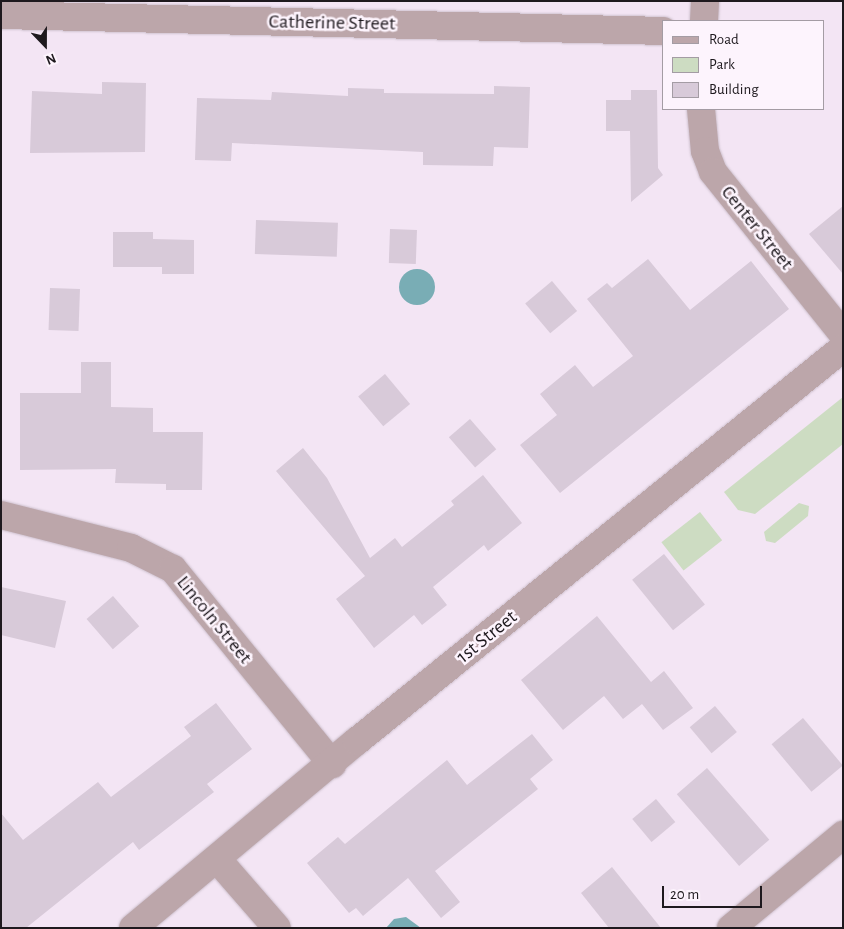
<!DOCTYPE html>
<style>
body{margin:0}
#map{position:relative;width:844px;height:929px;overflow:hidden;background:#f3e5f4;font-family:"Alegreya Sans",sans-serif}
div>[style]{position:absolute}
.green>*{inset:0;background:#cddcc2;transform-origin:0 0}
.water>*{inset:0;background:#79adb5}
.round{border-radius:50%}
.building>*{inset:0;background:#d8cad9;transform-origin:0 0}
.roads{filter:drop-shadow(0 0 1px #cdc0cd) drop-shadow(0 0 1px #cdc0cd)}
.minor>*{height:28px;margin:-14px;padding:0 14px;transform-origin:14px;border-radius:14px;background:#bca6aa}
span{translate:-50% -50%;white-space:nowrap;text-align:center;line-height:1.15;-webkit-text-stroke:5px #fdf4fd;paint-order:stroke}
.street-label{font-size:20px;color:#1e191e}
.frame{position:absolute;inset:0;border:2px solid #1e191e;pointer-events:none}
.legend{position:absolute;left:662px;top:20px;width:162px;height:90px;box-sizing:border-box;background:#fdf4fd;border:1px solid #a49ca4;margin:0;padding:6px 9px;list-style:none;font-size:15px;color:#1e191e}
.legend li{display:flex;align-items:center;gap:10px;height:25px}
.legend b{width:25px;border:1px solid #a49ca4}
.north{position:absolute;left:20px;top:20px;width:50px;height:50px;-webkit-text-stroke:4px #fdf4fd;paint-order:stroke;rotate:158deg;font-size:14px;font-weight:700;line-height:20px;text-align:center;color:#1e191e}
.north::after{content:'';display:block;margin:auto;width:18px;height:22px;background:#1e191e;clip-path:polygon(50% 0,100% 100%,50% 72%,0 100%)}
.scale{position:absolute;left:662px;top:886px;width:100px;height:22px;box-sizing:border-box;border:2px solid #1e191e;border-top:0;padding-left:6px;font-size:15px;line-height:18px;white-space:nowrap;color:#1e191e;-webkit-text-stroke:4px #fdf4fd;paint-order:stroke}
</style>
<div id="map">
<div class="green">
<div style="clip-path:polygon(843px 397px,843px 444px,755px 514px,738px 510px,724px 492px)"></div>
<div style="clip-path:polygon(799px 503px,809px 506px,808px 516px,775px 543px,766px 541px,764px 532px)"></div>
<div style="left:700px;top:512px;width:36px;height:49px;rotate:52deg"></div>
</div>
<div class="water">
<div class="round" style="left:399px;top:269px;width:36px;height:36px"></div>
<div style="clip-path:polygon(406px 917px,421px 928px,386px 928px,394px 919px)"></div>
</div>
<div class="building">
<div style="clip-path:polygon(102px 82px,146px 83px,145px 152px,30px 153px,32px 91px,102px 94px)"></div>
<div style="clip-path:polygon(494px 86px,530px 87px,528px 148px,494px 147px,493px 166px,423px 165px,423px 152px,232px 143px,231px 161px,195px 160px,197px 98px,271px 100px,272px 92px,348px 96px,348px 88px,384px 89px,384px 93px,494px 94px)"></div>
<div style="clip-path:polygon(631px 90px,657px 90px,658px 168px,663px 175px,631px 202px,630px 131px,606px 131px,606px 100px,631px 100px)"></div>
<div style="clip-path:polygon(843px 206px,843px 274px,809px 234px)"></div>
<div style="left:256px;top:220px;width:82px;height:34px;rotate:2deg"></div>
<div style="left:390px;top:229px;width:27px;height:34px;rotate:2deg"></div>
<div style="clip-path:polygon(113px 232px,153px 232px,153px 239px,194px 240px,194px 274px,162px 274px,162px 267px,113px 267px)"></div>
<div style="clip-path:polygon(648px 259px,690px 310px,751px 261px,789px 309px,560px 493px,520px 445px,557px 415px,540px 394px,575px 365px,593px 387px,633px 356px,587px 299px,607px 283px,612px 288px)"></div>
<div style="left:552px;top:281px;width:39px;height:35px;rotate:50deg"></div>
<div style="left:50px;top:288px;width:30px;height:42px;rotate:2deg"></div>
<div style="clip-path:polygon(81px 362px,111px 362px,111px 407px,153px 408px,153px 432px,203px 432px,202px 490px,166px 490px,166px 484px,115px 483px,116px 469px,20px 470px,20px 393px,81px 393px)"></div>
<div style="left:385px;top:374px;width:39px;height:35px;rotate:50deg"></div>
<div style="left:470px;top:419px;width:40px;height:28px;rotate:49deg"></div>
<div style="clip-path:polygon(303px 448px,327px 478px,370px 558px,395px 538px,402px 547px,454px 505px,451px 501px,483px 475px,522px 523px,488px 551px,484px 545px,433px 587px,447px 605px,422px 625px,414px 615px,374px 648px,336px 599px,365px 576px,276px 471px)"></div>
<div style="left:664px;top:554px;width:65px;height:41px;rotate:51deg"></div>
<div style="clip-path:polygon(1px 587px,66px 601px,55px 648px,1px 635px)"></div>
<div style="left:113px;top:596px;width:40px;height:35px;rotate:49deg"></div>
<div style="clip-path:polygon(597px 616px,651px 682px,664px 671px,693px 708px,663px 730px,642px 704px,623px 719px,604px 696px,563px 730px,521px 680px)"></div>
<div style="clip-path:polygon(216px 703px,252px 749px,207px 784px,214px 792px,139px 850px,133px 842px,26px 928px,1px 928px,1px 813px,23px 840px,98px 782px,111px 797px,191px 736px,184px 727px)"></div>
<div style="left:715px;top:706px;width:34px;height:33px;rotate:50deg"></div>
<div style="left:803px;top:718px;width:62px;height:41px;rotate:50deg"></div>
<div style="clip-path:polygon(532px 734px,553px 760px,530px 779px,538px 789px,435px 871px,460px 902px,441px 918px,408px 878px,363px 916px,356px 908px,349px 913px,307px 863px,338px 837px,345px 844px,447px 760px,467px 785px)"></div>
<div style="left:707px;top:768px;width:95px;height:40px;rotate:49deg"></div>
<div style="left:656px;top:799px;width:30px;height:31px;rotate:50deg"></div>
<div style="clip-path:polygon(612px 867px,661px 928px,609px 928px,581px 893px)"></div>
</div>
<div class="roads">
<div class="minor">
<div style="left:1px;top:15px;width:662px;rotate:1.38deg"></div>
<div style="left:704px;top:21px;width:20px;rotate:-87deg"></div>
<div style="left:701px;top:109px;width:42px;rotate:84.6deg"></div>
<div style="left:705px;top:151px;width:22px;rotate:69deg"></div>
<div style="left:713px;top:172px;width:208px;rotate:51.3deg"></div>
<div style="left:1px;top:515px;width:134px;rotate:14.2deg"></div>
<div style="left:131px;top:548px;width:47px;rotate:26.6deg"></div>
<div style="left:173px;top:569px;width:252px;rotate:50.8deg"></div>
<div style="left:217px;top:859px;width:91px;rotate:49deg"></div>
<div style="left:133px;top:928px;width:292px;rotate:-39.9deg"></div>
<div style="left:357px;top:741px;width:625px;rotate:-38.96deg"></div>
<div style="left:731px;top:928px;width:146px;rotate:-39.7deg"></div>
</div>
</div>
<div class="street-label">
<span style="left:332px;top:23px;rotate:1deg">Catherine Street</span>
<span style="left:757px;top:228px;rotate:51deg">Center Street</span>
<span style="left:214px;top:620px;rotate:51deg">Lincoln Street</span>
<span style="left:487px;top:637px;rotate:-39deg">1st Street</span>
</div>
<div class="frame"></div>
<ul class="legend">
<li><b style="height:6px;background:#bca6aa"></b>Road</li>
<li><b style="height:14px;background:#cddcc2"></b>Park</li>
<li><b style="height:14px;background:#d8cad9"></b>Building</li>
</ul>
<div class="north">N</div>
<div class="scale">20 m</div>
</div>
